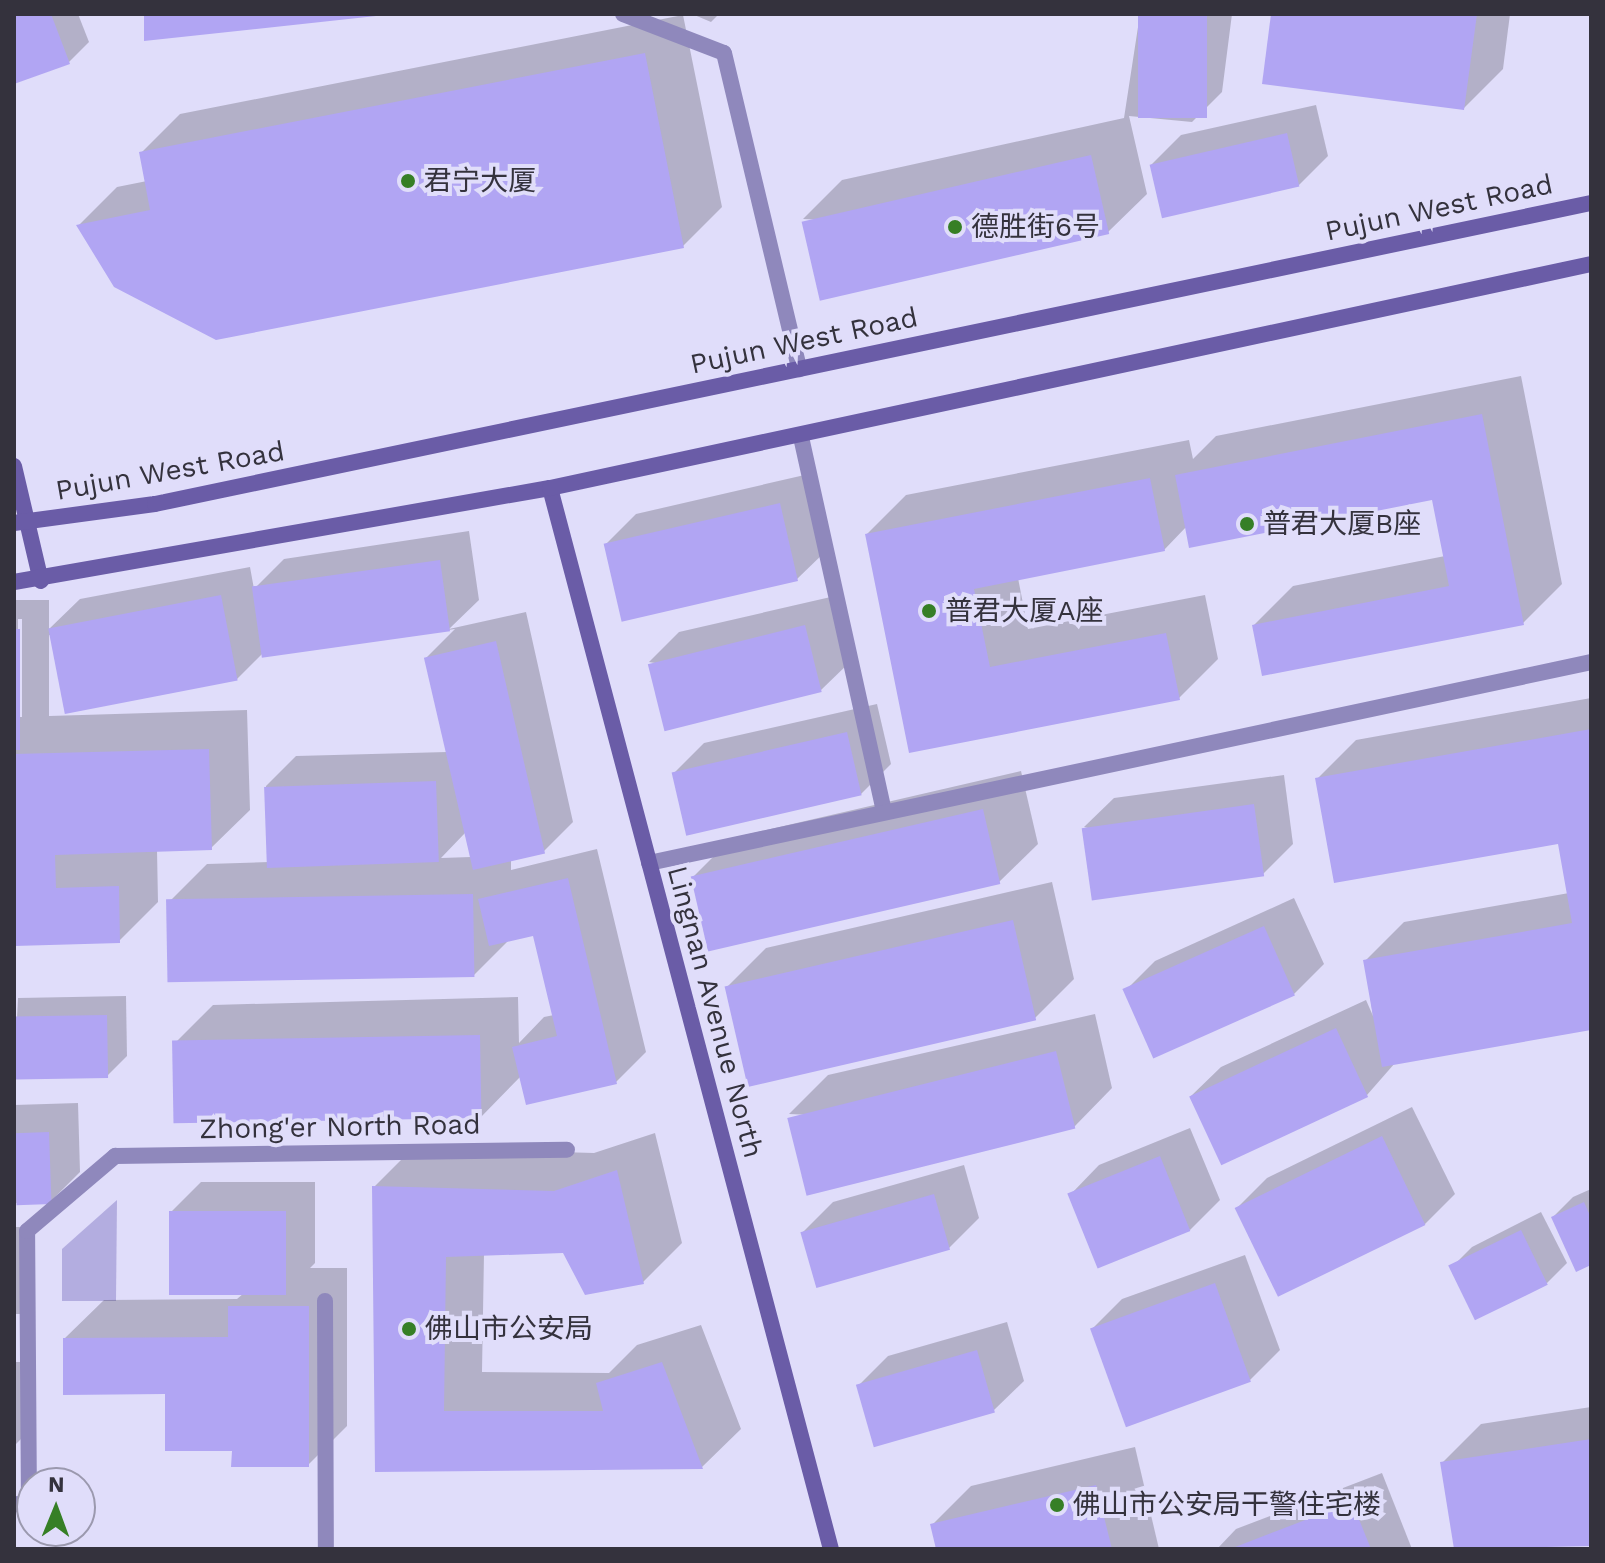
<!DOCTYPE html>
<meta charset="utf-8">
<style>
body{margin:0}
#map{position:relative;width:1605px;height:1563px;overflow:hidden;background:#e0ddfa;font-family:"Work Sans","Noto Sans SC",sans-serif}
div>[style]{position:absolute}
.green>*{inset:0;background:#b3ade0}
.shadow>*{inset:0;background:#0003;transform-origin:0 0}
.building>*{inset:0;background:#b1a5f3;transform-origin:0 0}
.service>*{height:16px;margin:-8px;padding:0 8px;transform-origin:8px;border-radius:8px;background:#8f88bc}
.minor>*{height:16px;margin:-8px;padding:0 8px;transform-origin:8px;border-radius:8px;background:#8f88bc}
.secondary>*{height:16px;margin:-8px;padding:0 8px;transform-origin:8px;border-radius:8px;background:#6a5ca7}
.dots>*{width:22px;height:22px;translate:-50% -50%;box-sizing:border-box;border:4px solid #e0ddfa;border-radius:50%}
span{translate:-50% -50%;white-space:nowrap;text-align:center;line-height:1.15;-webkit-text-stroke:8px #e0ddfa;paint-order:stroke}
.poi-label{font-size:28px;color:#34323d}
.left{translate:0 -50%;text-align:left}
.street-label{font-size:28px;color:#34323d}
.frame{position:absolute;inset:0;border:16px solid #34323d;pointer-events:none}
.north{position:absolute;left:16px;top:1467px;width:80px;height:80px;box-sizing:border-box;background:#e0ddfa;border:2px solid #9b99ae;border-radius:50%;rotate:1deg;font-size:22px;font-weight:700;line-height:32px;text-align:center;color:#34323d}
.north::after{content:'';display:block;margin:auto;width:28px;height:36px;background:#367f26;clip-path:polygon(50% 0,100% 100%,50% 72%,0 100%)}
</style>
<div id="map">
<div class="green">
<div style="clip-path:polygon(117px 1200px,116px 1301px,62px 1301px,62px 1249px)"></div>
</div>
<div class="shadow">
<div style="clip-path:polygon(14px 14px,78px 14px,89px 42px,69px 62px,14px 82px)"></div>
<div style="clip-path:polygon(692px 14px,719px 14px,711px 22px)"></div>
<div style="clip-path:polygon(1140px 14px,1232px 14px,1222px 92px,1192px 122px,1129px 116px,1147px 194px,1108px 232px,803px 219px,842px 180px,1124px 118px)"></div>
<div style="clip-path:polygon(1273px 14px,1510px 14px,1503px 69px,1464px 108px)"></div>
<div style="clip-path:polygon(683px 15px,722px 207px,683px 246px,79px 225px,117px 187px,147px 181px,141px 153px,180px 114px)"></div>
<div style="clip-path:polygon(1316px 105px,1328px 156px,1298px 186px,1151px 165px,1181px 135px)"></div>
<div style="clip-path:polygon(1521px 376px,1562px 584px,1523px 623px,1254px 625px,1293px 586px,1445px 556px,1434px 498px,1187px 526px,1164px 550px,1018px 578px,1028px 629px,1205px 595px,1218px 659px,1179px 698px,910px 751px,867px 534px,906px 495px,1189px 440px,1193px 459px,1216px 436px)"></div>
<div style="clip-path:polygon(809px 474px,827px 550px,797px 579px,606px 544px,636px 514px)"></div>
<div style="clip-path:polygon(evenodd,469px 531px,479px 600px,449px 629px,526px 612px,573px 822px,543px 852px,511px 860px,511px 870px,597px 849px,646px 1052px,616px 1082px,521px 1076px,481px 1117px,174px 1044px,213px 1005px,518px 997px,519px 1043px,544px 1017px,554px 1015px,535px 933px,510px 939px,474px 975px,168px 903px,207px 864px,269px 862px,266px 786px,296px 756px,447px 752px,426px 658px,455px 629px,265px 656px,264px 652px,236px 680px,49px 635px,49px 716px,247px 710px,250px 810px,211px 848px,157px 850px,158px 902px,119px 941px,14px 944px,14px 600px,49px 600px,49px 629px,80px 599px,250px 567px,254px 589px,284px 559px,469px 531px,18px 619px,22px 619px,22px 717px,18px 717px,18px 619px,469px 531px,465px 833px,471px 857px,441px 858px,465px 833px)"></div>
<div style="clip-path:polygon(835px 596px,851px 661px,821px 690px,649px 662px,679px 632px)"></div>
<div style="clip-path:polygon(1591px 698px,1591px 1028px,1395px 1063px,1367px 1095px,1191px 1096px,1221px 1067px,1366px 1000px,1373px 1016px,1365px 961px,1404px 922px,1569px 893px,1560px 841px,1317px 779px,1356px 740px)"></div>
<div style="clip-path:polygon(877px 704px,891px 764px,861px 794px,674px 773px,704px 743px)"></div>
<div style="clip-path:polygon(1021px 771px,1038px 844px,999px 882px,693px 877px,732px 838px)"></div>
<div style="clip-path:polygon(1284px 775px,1293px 844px,1263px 874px,1084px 827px,1114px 798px)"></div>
<div style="clip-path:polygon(1052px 882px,1074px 979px,1035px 1018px,727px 987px,766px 948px)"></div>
<div style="clip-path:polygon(1294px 898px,1324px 964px,1294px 994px,1125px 991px,1155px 961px)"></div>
<div style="clip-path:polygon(126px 996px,127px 1056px,107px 1076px,14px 1078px,18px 998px)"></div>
<div style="clip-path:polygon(1095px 1014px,1112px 1088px,1074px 1127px,789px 1114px,828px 1075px)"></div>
<div style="clip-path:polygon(78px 1103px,80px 1172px,50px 1202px,14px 1203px,14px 1105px)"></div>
<div style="clip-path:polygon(1412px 1107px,1455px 1194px,1425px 1224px,1237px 1208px,1267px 1178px)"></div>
<div style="clip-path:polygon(1190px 1128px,1220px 1200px,1190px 1230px,1070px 1195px,1099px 1165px)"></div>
<div style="clip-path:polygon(655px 1133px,682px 1243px,643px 1282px,564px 1251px,484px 1254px,482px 1372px,609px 1373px,637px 1345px,701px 1325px,741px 1429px,702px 1467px,377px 1470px,374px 1187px,413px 1148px,594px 1153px)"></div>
<div style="clip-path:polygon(964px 1165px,979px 1218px,949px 1248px,803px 1232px,833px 1202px)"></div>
<div style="clip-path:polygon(201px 1182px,315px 1182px,315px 1263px,310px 1268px,347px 1268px,347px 1426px,308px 1465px,234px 1449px,167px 1392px,65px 1338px,104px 1300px,237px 1299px,244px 1293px,171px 1212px)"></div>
<div style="clip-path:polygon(1591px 1189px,1591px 1262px,1553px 1217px,1573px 1197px)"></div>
<div style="clip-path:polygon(1541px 1212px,1567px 1263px,1547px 1283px,1452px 1267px,1472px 1247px)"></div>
<div style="left:14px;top:1227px;width:11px;height:87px"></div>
<div style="clip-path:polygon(1245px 1255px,1280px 1350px,1250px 1380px,1092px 1329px,1122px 1299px)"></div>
<div style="clip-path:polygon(1007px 1322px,1024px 1381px,994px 1410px,858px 1386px,888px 1356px)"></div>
<div style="clip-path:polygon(14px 1362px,27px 1362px,25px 1435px,14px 1446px)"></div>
<div style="clip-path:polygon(1591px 1407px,1591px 1544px,1456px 1549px,1442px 1463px,1481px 1424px)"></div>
<div style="clip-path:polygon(1135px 1447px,1159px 1549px,938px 1549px,932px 1525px,971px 1486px)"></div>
<div style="clip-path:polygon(1382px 1473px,1412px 1549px,1217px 1549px,1236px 1529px)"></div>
</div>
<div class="building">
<div style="clip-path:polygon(14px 14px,51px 14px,70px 64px,14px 84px)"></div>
<div style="clip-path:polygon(144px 14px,375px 14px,376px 16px,144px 41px)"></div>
<div style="left:1138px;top:14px;width:69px;height:104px"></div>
<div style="clip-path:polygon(1271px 14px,1477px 14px,1464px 110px,1262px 84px)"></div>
<div style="clip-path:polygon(645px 53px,684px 248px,216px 340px,114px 287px,76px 225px,150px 210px,139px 152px)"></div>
<div style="left:1287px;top:133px;width:55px;height:141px;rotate:77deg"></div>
<div style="left:1091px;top:155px;width:81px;height:297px;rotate:77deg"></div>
<div style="clip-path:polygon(1482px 414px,1524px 625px,1262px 676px,1252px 625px,1449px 586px,1432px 500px,1189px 548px,1175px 475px)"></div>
<div style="clip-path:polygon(1150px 478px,1165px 551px,974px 589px,990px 667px,1166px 633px,1180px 700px,909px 753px,865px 534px)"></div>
<div style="left:780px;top:503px;width:80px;height:181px;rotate:77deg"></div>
<div style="left:440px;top:560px;width:72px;height:190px;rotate:82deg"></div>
<div style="left:221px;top:595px;width:87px;height:176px;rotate:79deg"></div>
<div style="left:805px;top:625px;width:69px;height:162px;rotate:76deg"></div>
<div style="left:14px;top:629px;width:6px;height:121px"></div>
<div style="left:496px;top:641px;width:218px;height:74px;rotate:77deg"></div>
<div style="clip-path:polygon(1591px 729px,1591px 1030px,1382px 1067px,1363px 960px,1572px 923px,1558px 844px,1334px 883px,1315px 778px)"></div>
<div style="left:847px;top:732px;width:65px;height:180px;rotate:77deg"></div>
<div style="clip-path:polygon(209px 749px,212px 850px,55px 855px,56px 888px,119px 886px,120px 943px,14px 946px,14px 754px)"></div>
<div style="left:436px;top:781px;width:81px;height:172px;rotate:88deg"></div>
<div style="left:1254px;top:804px;width:73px;height:174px;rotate:82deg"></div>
<div style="left:983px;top:809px;width:77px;height:300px;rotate:77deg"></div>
<div style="clip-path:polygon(568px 878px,617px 1084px,526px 1105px,512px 1047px,557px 1036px,533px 936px,489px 946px,478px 899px)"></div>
<div style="left:473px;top:894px;width:83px;height:307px;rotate:89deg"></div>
<div style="left:1013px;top:920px;width:103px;height:296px;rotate:77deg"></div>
<div style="left:1264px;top:926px;width:76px;height:155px;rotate:66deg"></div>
<div style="left:107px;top:1015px;width:63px;height:93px;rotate:89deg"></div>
<div style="left:1336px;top:1028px;width:76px;height:162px;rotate:65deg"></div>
<div style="left:480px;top:1035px;width:83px;height:308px;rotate:89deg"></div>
<div style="left:1056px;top:1051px;width:80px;height:277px;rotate:76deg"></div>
<div style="left:49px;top:1132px;width:72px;height:35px;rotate:88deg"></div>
<div style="left:1382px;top:1136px;width:99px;height:164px;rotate:64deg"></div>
<div style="left:1160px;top:1156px;width:81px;height:100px;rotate:68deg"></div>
<div style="clip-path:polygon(617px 1170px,644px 1284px,585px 1295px,563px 1253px,446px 1257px,444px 1411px,603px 1411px,596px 1383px,662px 1362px,703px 1469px,375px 1472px,372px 1186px,554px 1191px)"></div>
<div style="left:934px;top:1194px;width:58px;height:139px;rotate:74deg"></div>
<div style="clip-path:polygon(1584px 1202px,1591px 1218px,1591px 1265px,1576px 1272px,1551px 1217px)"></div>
<div style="left:169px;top:1211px;width:117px;height:84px"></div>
<div style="left:1521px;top:1230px;width:61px;height:81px;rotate:64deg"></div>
<div style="left:1215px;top:1283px;width:105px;height:133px;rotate:70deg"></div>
<div style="clip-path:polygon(228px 1306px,309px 1306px,309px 1467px,231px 1467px,232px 1451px,165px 1451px,165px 1394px,63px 1395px,63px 1338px,228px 1337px)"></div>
<div style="left:977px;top:1350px;width:65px;height:126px;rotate:74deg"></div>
<div style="clip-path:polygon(1591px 1439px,1591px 1546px,1454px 1549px,1440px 1462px)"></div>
<div style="clip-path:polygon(1096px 1485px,1112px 1549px,936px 1549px,930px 1524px)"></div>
<div style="clip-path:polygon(1352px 1502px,1371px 1549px,1230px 1549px)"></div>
</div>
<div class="service">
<div style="left:623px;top:14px;width:108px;rotate:21.1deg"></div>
<div style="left:724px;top:53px;width:325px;rotate:76.6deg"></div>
<div style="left:325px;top:1301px;width:248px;rotate:89.8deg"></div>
<div style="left:14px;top:1504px;width:15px;rotate:4deg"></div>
<div style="left:29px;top:1505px;width:274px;rotate:-90.4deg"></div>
<div style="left:27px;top:1231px;width:116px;rotate:-40.4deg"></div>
<div style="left:115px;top:1156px;width:452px;rotate:-0.8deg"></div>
</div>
<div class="minor">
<div style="left:801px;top:437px;width:382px;rotate:77.5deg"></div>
<div style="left:649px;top:863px;width:963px;rotate:-12.04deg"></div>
</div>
<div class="secondary">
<div style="left:14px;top:466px;width:118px;rotate:76.8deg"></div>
<div style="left:550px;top:488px;width:1098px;rotate:75.17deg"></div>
<div style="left:14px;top:523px;width:142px;rotate:-7.7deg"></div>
<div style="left:155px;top:504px;width:1467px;rotate:-11.84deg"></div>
<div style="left:14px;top:582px;width:544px;rotate:-9.95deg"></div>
<div style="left:550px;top:488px;width:1065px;rotate:-12.14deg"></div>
</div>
<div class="dots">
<div style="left:408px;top:181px;background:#367f26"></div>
<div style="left:955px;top:227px;background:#367f26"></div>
<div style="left:1247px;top:524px;background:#367f26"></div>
<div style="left:929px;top:611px;background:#367f26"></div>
<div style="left:409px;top:1329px;background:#367f26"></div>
<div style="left:1057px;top:1505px;background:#367f26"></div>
</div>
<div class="poi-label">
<span class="left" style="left:424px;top:181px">君宁大厦</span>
<span class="left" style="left:971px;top:227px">德胜街6号</span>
<span class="left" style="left:1263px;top:524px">普君大厦B座</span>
<span class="left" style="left:945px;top:611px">普君大厦A座</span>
<span class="left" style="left:425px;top:1329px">佛山市公安局</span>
<span class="left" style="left:1073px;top:1505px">佛山市公安局干警住宅楼</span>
</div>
<div class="street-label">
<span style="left:1439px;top:208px;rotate:-12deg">Pujun West Road</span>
<span style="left:804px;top:341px;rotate:-12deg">Pujun West Road</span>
<span style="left:170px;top:471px;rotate:-10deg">Pujun West Road</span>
<span style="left:715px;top:1012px;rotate:75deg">Lingnan Avenue North</span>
<span style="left:340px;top:1127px;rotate:-1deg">Zhong'er North Road</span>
</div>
<div class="frame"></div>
<div class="north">N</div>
</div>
